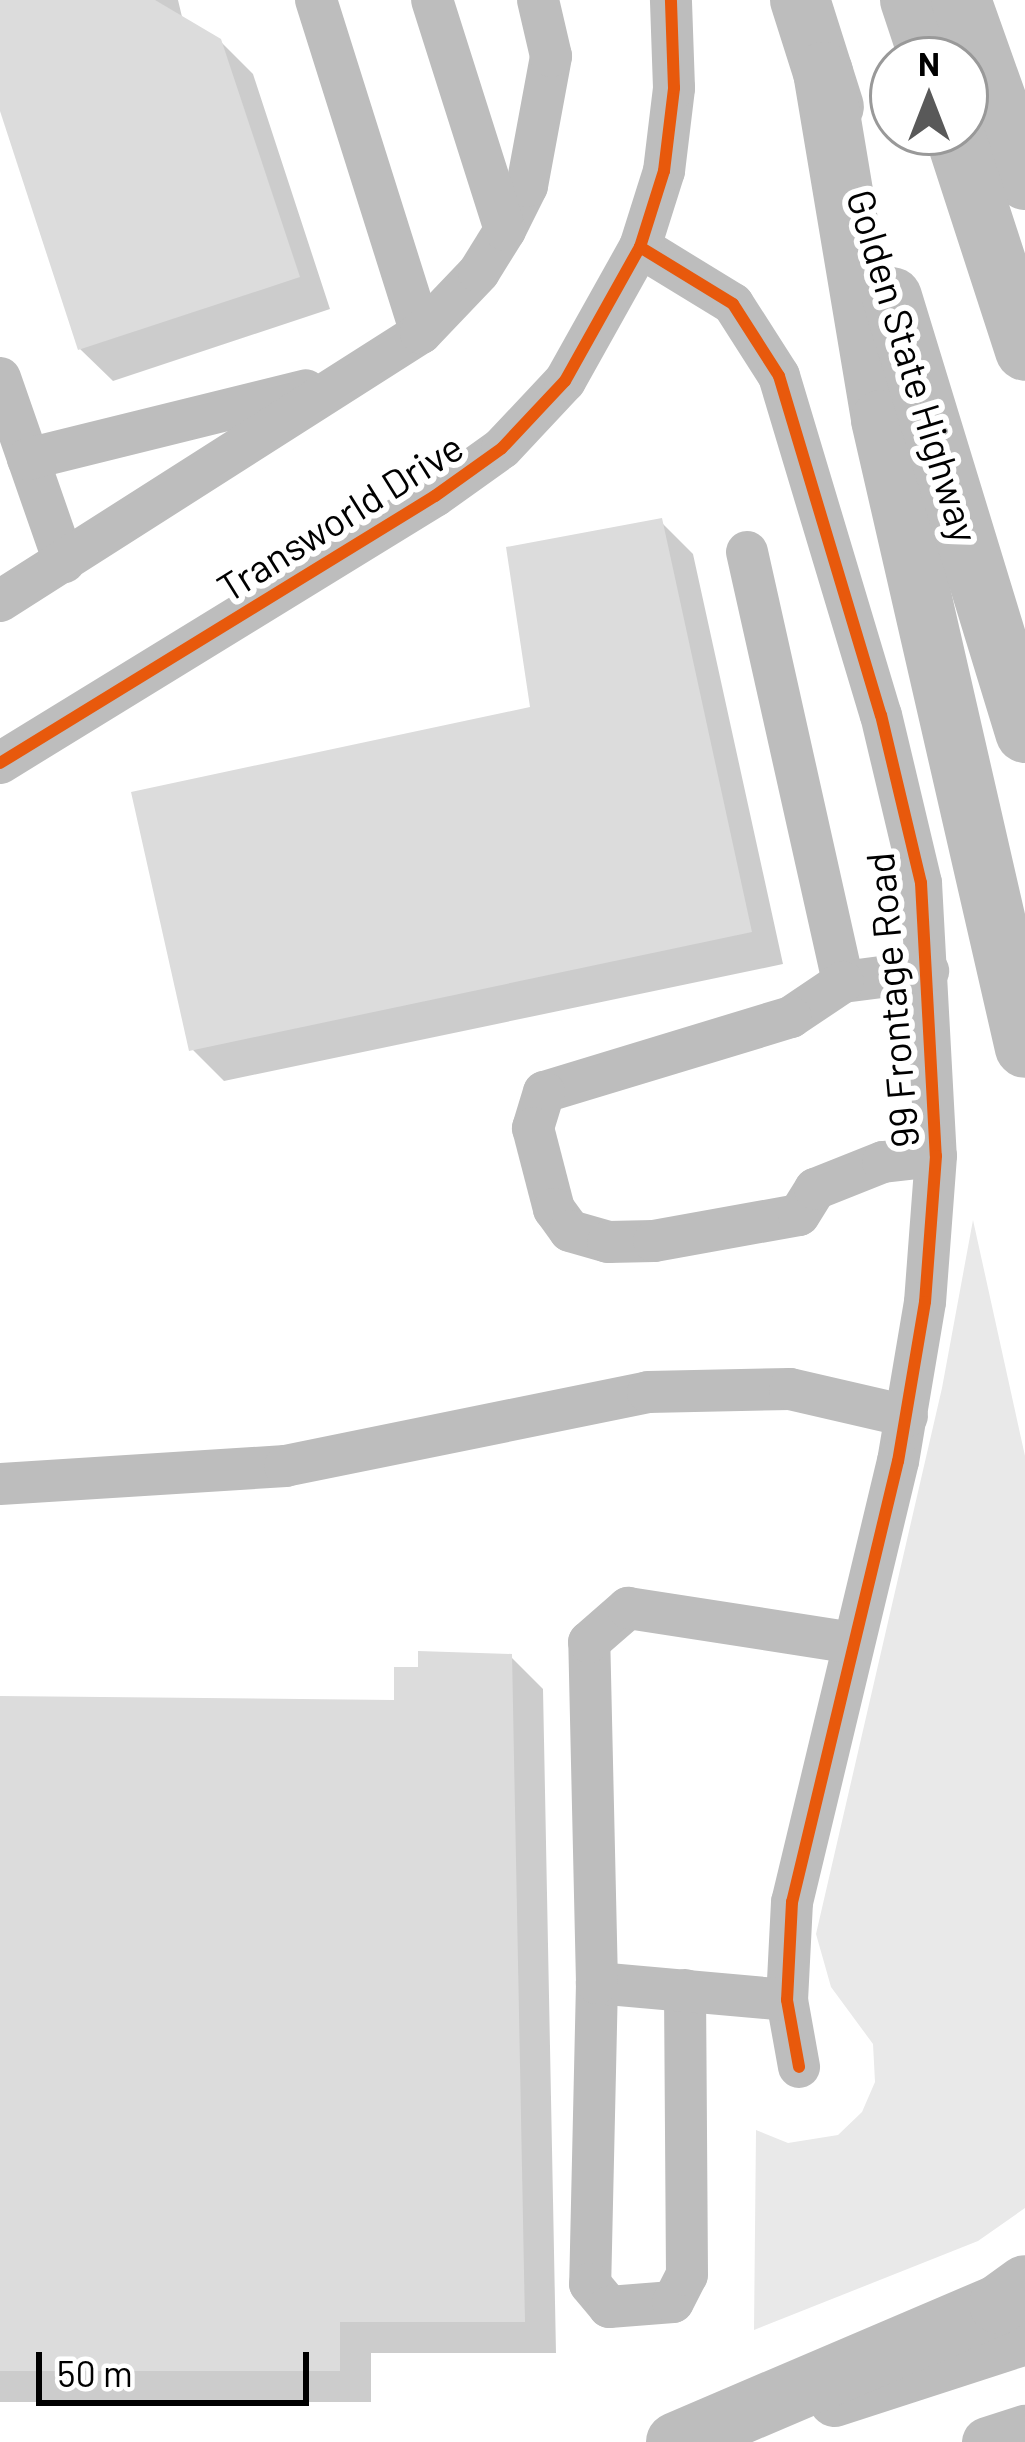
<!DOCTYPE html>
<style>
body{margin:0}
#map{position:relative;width:1025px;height:2442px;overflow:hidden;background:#fff;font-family:Barlow,sans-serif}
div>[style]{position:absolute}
.green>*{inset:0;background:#e9e9e9}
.shadow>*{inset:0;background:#0003}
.building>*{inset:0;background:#dcdcdc}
.minor>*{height:42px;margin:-21px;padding:0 21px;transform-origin:21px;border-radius:21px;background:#bdbdbd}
.major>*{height:51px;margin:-25.5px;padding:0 25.5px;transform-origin:25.5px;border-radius:25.5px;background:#bdbdbd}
.highway>*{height:60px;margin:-30px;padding:0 30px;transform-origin:30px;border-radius:30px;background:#bdbdbd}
.cycleway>*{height:12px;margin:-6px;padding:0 6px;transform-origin:6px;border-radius:6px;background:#e8590c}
span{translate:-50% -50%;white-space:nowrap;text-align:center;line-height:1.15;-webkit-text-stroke:12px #fff;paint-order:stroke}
.street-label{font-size:39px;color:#000}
.north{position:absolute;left:869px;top:36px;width:120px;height:120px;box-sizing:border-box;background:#fff;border:3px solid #999;border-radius:50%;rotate:0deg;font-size:33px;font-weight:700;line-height:48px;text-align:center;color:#000}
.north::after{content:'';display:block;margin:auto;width:42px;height:54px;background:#595959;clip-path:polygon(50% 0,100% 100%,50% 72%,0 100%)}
.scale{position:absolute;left:36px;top:2352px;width:273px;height:54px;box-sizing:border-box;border:6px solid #000;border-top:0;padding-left:15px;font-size:36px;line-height:42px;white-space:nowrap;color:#000;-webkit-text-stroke:9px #fff;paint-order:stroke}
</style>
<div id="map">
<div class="green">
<div style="clip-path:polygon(973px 1220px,1025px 1456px,1025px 2208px,978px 2241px,754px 2330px,756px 2130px,788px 2143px,838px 2135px,862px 2112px,875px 2082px,873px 2044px,831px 1987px,816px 1934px,942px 1388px)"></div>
</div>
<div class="shadow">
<div style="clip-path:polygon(0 0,178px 0,183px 21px,220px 41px,253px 74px,330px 309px,113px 381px,80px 349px,0 101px)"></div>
<div style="clip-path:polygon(661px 522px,693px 554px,783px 964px,224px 1081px,192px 1049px,533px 709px)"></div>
<div style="clip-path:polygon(511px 1657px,543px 1689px,556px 2353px,371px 2353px,371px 2402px,0 2402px,0 1699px,397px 1703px)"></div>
</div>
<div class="building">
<div style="clip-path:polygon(0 0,155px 0,221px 39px,300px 277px,78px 350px,0 111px)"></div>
<div style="clip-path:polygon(662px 518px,752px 932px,189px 1051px,131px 792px,530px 707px,506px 547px)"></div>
<div style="clip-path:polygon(418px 1651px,512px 1654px,525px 2322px,340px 2322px,340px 2371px,0 2371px,0 1696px,394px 1700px,394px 1667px,418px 1667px)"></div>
</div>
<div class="minor">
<div style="left:316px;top:0;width:349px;rotate:72.5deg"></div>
<div style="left:505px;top:230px;width:49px;rotate:-63.4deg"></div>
<div style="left:527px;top:186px;width:132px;rotate:-79.5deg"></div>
<div style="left:551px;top:56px;width:57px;rotate:-103.1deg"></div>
<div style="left:640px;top:247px;width:109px;rotate:31.5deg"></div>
<div style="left:733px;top:304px;width:85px;rotate:57.4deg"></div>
<div style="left:779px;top:376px;width:354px;rotate:73.3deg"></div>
<div style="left:881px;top:715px;width:173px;rotate:76.6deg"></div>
<div style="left:921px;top:883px;width:273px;rotate:86.9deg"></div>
<div style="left:936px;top:1156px;width:146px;rotate:94.3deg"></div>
<div style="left:925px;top:1302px;width:161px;rotate:99.6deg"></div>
<div style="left:898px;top:1461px;width:454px;rotate:103.5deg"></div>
<div style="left:792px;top:1902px;width:98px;rotate:92.9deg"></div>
<div style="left:787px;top:2000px;width:68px;rotate:79.8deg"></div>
<div style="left:0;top:378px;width:195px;rotate:70.8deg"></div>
<div style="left:28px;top:459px;width:286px;rotate:-13.9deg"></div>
<div style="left:747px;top:552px;width:441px;rotate:77.4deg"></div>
<div style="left:843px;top:982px;width:86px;rotate:-7.4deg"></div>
<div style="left:0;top:601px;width:499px;rotate:-32.5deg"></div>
<div style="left:421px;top:333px;width:84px;rotate:-46.4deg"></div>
<div style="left:479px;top:272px;width:49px;rotate:-58.2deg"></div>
<div style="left:505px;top:230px;width:241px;rotate:-107.6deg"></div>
<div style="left:0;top:763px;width:510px;rotate:-31.54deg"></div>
<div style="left:435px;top:496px;width:82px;rotate:-35.6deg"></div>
<div style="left:502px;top:448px;width:92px;rotate:-46.8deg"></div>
<div style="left:565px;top:381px;width:154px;rotate:-60.8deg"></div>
<div style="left:640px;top:247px;width:80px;rotate:-72.5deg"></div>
<div style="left:664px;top:171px;width:84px;rotate:-83.1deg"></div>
<div style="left:674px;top:88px;width:88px;rotate:-92deg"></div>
<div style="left:843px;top:982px;width:63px;rotate:146.1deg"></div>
<div style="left:791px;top:1017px;width:258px;rotate:163.1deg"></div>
<div style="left:544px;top:1092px;width:38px;rotate:107deg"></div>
<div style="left:533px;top:1128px;width:84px;rotate:75.5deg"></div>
<div style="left:554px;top:1209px;width:27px;rotate:54deg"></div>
<div style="left:570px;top:1231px;width:40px;rotate:16deg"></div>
<div style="left:608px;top:1242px;width:46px;rotate:-1.2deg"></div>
<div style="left:654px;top:1241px;width:147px;rotate:-10.2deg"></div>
<div style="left:799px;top:1215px;width:31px;rotate:-58deg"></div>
<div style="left:815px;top:1189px;width:73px;rotate:-21.7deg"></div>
<div style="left:883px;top:1162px;width:53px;rotate:-6.5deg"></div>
<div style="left:0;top:1484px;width:286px;rotate:-3.6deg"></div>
<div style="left:285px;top:1466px;width:370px;rotate:-11.5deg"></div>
<div style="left:648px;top:1392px;width:142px;rotate:-1.2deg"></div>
<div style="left:790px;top:1389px;width:120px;rotate:13deg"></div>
<div style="left:597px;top:1983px;width:301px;rotate:91.3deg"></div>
<div style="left:590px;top:2284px;width:30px;rotate:50deg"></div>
<div style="left:609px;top:2307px;width:64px;rotate:-4.5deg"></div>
<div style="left:673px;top:2302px;width:30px;rotate:-63deg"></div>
<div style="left:687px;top:2275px;width:285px;rotate:-90.4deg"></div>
<div style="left:787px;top:2000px;width:191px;rotate:-174.9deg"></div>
<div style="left:597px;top:1983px;width:341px;rotate:-91.3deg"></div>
<div style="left:589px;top:1642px;width:52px;rotate:-41.1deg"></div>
<div style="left:628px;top:1608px;width:228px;rotate:8.8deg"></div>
</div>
<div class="major">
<div style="left:834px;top:2401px;width:201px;rotate:-18deg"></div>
<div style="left:987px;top:2442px;width:40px;rotate:-18deg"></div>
</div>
<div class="highway">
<div style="left:800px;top:0;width:112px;rotate:72.4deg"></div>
<div style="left:910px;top:0;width:63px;rotate:71.6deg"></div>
<div style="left:961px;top:0;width:191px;rotate:70.4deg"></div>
<div style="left:823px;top:72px;width:353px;rotate:80.5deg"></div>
<div style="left:881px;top:420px;width:644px;rotate:77.09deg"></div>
<div style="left:954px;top:132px;width:230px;rotate:72deg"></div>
<div style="left:892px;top:297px;width:456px;rotate:73deg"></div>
<div style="left:676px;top:2442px;width:351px;rotate:-23.1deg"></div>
<div style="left:999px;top:2304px;width:32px;rotate:-36deg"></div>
</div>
<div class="cycleway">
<div style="left:640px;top:247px;width:109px;rotate:31.5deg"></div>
<div style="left:733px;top:304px;width:85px;rotate:57.4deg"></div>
<div style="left:779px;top:376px;width:354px;rotate:73.3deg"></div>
<div style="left:881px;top:715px;width:173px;rotate:76.6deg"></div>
<div style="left:921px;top:883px;width:273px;rotate:86.9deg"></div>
<div style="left:936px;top:1156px;width:146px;rotate:94.3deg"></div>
<div style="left:925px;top:1302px;width:161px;rotate:99.6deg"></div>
<div style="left:898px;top:1461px;width:454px;rotate:103.5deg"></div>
<div style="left:792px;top:1902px;width:98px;rotate:92.9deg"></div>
<div style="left:787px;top:2000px;width:68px;rotate:79.8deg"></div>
<div style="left:0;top:763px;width:510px;rotate:-31.54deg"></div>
<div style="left:435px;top:496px;width:82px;rotate:-35.6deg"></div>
<div style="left:502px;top:448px;width:92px;rotate:-46.8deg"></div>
<div style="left:565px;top:381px;width:154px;rotate:-60.8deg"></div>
<div style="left:640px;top:247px;width:80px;rotate:-72.5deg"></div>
<div style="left:664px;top:171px;width:84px;rotate:-83.1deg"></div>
<div style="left:674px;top:88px;width:88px;rotate:-92deg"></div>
</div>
<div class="street-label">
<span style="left:913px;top:366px;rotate:73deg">Golden State Highway</span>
<span style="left:340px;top:517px;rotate:-32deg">Transworld Drive</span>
<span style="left:892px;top:1000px;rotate:-95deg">99 Frontage Road</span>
</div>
<div class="north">N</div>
<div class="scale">50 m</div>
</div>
